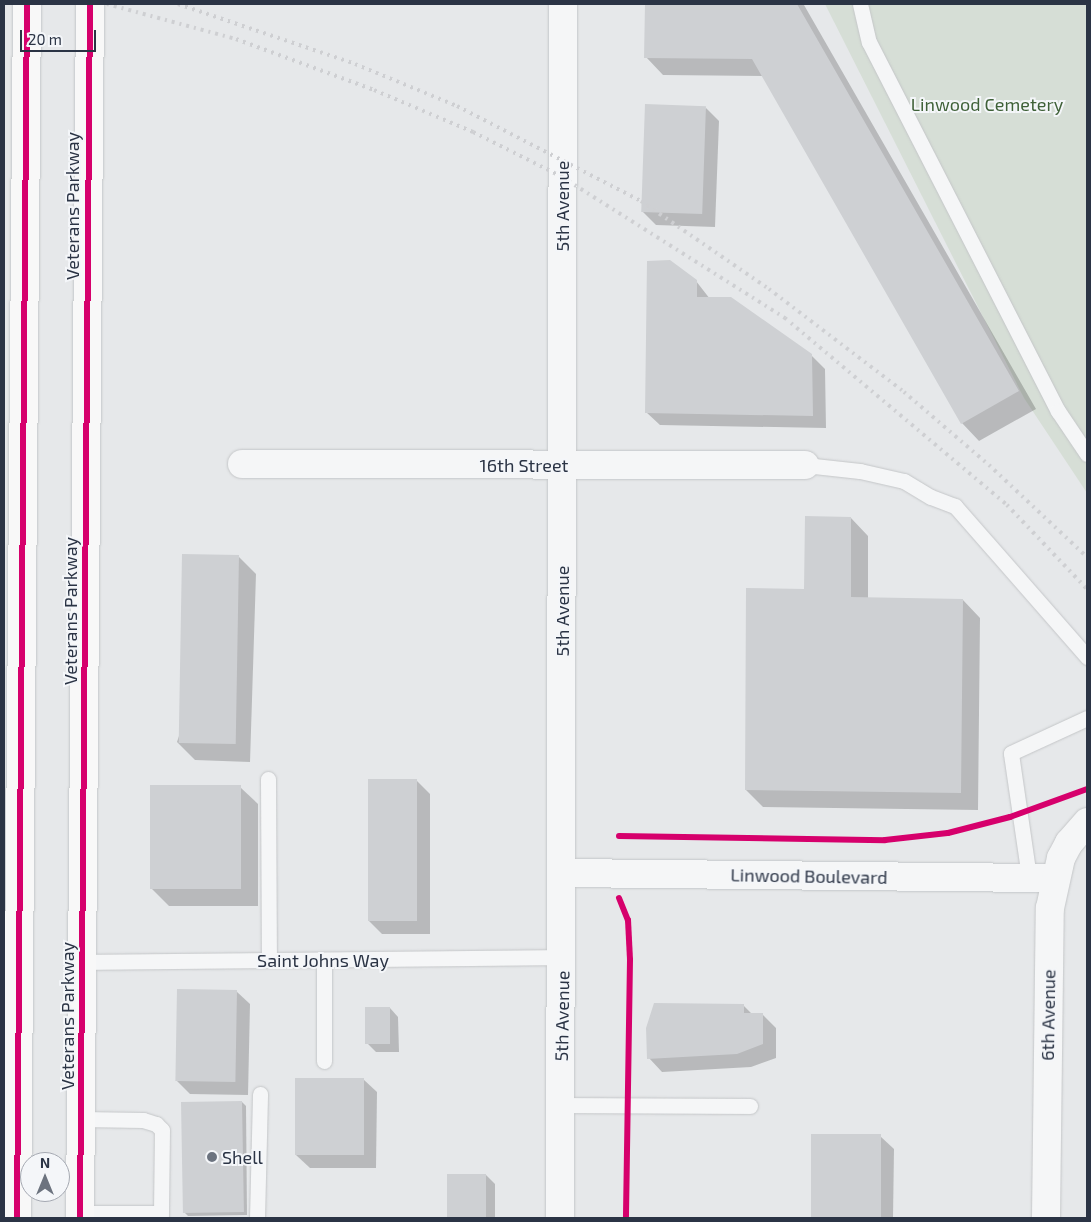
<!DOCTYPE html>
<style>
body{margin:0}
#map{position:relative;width:1091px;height:1222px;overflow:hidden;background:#e6e8ea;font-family:"Exo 2",sans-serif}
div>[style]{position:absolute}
.green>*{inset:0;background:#d6ded6}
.shadow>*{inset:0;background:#0003}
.building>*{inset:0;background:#ced0d3;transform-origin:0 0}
.roads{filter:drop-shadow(0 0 1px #c4c6c8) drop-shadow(0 0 1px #c4c6c8)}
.service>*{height:15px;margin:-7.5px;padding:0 7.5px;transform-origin:7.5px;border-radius:7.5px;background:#f5f6f7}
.minor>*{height:28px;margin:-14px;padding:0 14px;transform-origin:14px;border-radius:14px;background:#f5f6f7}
.tertiary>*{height:28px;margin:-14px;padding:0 14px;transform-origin:14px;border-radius:14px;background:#f5f6f7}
.primary>*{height:28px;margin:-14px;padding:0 14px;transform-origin:14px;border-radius:14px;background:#f8f8f8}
.rail>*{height:4px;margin-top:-2px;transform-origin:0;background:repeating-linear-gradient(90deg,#cecfd2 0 2.5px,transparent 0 7.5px)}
.cycleway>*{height:6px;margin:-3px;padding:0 3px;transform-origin:3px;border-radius:3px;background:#d6006c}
.dots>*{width:14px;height:14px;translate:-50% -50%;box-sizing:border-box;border:2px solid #f4f6f9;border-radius:50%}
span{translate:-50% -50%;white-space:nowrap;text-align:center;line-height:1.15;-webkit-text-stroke:4px #f4f6f9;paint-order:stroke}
.park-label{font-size:18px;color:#3f6138}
.street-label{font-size:18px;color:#2b3445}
.poi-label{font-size:18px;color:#2b3445}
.left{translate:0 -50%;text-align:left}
.frame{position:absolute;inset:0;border:5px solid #2b3445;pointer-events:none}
.north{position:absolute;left:20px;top:1152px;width:50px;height:50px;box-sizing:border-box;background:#f4f6f9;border:1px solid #a4a8b1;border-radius:50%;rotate:0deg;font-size:14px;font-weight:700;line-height:20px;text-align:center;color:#2b3445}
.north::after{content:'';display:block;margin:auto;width:18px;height:22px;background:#6c737f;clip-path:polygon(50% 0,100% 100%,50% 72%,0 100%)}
.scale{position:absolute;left:20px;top:30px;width:76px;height:22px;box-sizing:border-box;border:2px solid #2b3445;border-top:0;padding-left:6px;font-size:15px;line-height:18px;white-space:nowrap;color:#2b3445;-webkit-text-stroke:4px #f4f6f9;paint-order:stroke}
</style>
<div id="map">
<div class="green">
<div style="clip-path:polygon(825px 4px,1087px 4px,1087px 493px,1024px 398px)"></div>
</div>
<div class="shadow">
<div style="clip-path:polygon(646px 4px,804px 5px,1036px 409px,979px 441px,962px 423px,763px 76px,663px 75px,646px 57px)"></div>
<div style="clip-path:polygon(706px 108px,719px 121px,715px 227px,656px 225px,643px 212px)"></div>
<div style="clip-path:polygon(696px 281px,710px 299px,811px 355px,825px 369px,826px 428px,660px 425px,646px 412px)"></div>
<div style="clip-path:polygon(851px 518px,868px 536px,868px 599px,963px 600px,980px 618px,978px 810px,763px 807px,746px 790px,805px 590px)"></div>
<div style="clip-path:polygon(239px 557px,256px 574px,250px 762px,195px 760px,177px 742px)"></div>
<div style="clip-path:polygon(417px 781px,430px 794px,430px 934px,382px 934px,369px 921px)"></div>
<div style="clip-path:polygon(240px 787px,258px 804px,258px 906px,169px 906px,151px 888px)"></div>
<div style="clip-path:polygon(236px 991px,250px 1004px,248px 1095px,190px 1094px,177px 1081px)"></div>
<div style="clip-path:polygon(743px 1005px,752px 1014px,762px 1014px,776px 1028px,776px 1058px,751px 1067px,662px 1072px,649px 1058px)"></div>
<div style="clip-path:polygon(390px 1008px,398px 1017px,399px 1052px,376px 1052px,367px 1043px)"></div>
<div style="clip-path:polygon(363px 1079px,377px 1092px,376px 1168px,310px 1168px,296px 1155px)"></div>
<div style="clip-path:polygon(242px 1102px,246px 1106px,247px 1215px,188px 1216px,184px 1212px)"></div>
<div style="clip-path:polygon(813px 1136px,880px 1136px,894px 1149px,893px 1218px,813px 1218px)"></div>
<div style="clip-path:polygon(448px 1175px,486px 1175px,495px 1184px,495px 1218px,448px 1218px)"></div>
</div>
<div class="building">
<div style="clip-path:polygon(645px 4px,797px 4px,1019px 391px,961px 424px,752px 59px,644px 58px)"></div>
<div style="left:645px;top:104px;width:61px;height:108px;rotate:2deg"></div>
<div style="clip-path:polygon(670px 260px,697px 280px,697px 297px,731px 297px,812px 354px,813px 416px,645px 413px,647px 261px)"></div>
<div style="clip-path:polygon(805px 516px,851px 517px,851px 597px,963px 599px,961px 793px,745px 790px,746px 588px,804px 589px)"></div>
<div style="left:182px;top:554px;width:57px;height:189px;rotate:1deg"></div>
<div style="left:368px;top:779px;width:49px;height:142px"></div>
<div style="left:150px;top:785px;width:91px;height:104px"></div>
<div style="left:177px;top:989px;width:60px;height:92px;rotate:1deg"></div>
<div style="clip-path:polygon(654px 1003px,744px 1004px,744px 1013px,763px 1013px,763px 1044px,737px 1054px,647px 1059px,646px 1028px)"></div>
<div style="left:365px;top:1007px;width:25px;height:37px"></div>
<div style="left:295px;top:1078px;width:69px;height:77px"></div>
<div style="left:242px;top:1101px;width:111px;height:61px;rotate:89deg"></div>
<div style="left:811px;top:1134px;width:70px;height:84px"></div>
<div style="left:447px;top:1174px;width:39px;height:44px"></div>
</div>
<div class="roads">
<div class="service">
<div style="left:860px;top:4px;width:39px;rotate:77deg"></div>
<div style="left:869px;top:42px;width:415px;rotate:62.9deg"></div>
<div style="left:1058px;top:411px;width:52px;rotate:56deg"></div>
<div style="left:805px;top:465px;width:55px;rotate:6.2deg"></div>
<div style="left:860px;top:471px;width:45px;rotate:12.8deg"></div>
<div style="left:904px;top:481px;width:31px;rotate:31deg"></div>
<div style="left:931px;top:497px;width:26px;rotate:21deg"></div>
<div style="left:955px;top:506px;width:201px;rotate:48.8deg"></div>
<div style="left:268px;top:779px;width:181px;rotate:89.7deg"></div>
<div style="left:1029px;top:877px;width:125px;rotate:-98.3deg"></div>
<div style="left:1011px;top:753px;width:84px;rotate:-24.7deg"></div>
<div style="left:324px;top:960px;width:101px;rotate:90deg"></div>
<div style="left:83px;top:962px;width:479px;rotate:-0.6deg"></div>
<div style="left:561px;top:1105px;width:189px;rotate:0.3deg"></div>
<div style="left:81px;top:1119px;width:62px;rotate:0.9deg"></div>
<div style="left:143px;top:1120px;width:14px;rotate:17deg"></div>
<div style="left:156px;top:1124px;width:8px;rotate:45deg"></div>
<div style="left:162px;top:1130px;width:88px;rotate:90.7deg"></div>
<div style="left:80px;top:1213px;width:79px"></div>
<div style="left:257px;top:1218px;width:124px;rotate:-88.6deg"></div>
</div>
<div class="minor">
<div style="left:242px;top:464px;width:563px;rotate:0.1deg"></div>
</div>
<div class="tertiary">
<div style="left:563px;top:873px;width:492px;rotate:0.6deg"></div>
<div style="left:560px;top:1218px;width:1214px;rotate:-89.86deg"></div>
<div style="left:1046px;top:1218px;width:310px;rotate:-89.3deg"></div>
<div style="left:1050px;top:908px;width:51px;rotate:-77.6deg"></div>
<div style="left:1061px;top:858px;width:17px;rotate:-62deg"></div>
<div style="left:1069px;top:843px;width:28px;rotate:-49deg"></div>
</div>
<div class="primary">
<div style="left:17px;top:1218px;width:1214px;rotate:-89.53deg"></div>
<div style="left:80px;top:1218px;width:1214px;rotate:-89.53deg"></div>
</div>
</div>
<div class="rail">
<div style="left:107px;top:4px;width:134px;rotate:15.2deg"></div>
<div style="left:236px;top:39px;width:147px;rotate:20.3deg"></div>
<div style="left:374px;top:90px;width:108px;rotate:23deg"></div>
<div style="left:473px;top:132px;width:100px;rotate:26.8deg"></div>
<div style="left:562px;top:177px;width:264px;rotate:32.3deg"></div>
<div style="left:785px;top:318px;width:290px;rotate:40.1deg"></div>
<div style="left:1007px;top:505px;width:116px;rotate:46.4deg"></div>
<div style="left:178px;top:4px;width:187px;rotate:18.7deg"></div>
<div style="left:355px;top:64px;width:110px;rotate:22.4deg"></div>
<div style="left:457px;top:106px;width:207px;rotate:27.3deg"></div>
<div style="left:641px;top:201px;width:155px;rotate:34.5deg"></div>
<div style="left:769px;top:289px;width:170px;rotate:37.3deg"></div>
<div style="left:904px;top:392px;width:112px;rotate:40.7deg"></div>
<div style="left:989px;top:465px;width:134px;rotate:43.2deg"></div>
</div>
<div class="cycleway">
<div style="left:619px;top:836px;width:266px;rotate:0.9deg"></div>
<div style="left:885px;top:840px;width:63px;rotate:-6.3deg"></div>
<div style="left:948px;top:833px;width:64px;rotate:-14.5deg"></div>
<div style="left:1010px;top:817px;width:82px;rotate:-20deg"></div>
<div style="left:619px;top:898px;width:24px;rotate:68deg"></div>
<div style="left:628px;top:920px;width:40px;rotate:87.1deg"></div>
<div style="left:630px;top:960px;width:258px;rotate:90.9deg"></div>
<div style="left:17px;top:1218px;width:1214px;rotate:-89.53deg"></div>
<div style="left:80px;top:1218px;width:1214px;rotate:-89.53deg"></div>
</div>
<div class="dots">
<div style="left:212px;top:1157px;background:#6c737f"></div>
</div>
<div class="park-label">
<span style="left:987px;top:104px">Linwood Cemetery</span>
</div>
<div class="street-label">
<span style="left:72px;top:206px;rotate:-90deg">Veterans Parkway</span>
<span style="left:562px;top:206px;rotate:-90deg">5th Avenue</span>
<span style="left:524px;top:465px">16th Street</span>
<span style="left:70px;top:611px;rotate:-90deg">Veterans Parkway</span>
<span style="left:562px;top:611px;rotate:-90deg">5th Avenue</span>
<span style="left:809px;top:876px;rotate:1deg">Linwood Boulevard</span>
<span style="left:323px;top:960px">Saint Johns Way</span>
<span style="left:1048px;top:1015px;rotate:-89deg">6th Avenue</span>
<span style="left:67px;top:1016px;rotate:-90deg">Veterans Parkway</span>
<span style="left:562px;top:1016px;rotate:-89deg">5th Avenue</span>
</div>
<div class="poi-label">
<span class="left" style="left:222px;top:1157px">Shell</span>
</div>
<div class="frame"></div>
<div class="north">N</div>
<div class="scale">20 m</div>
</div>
